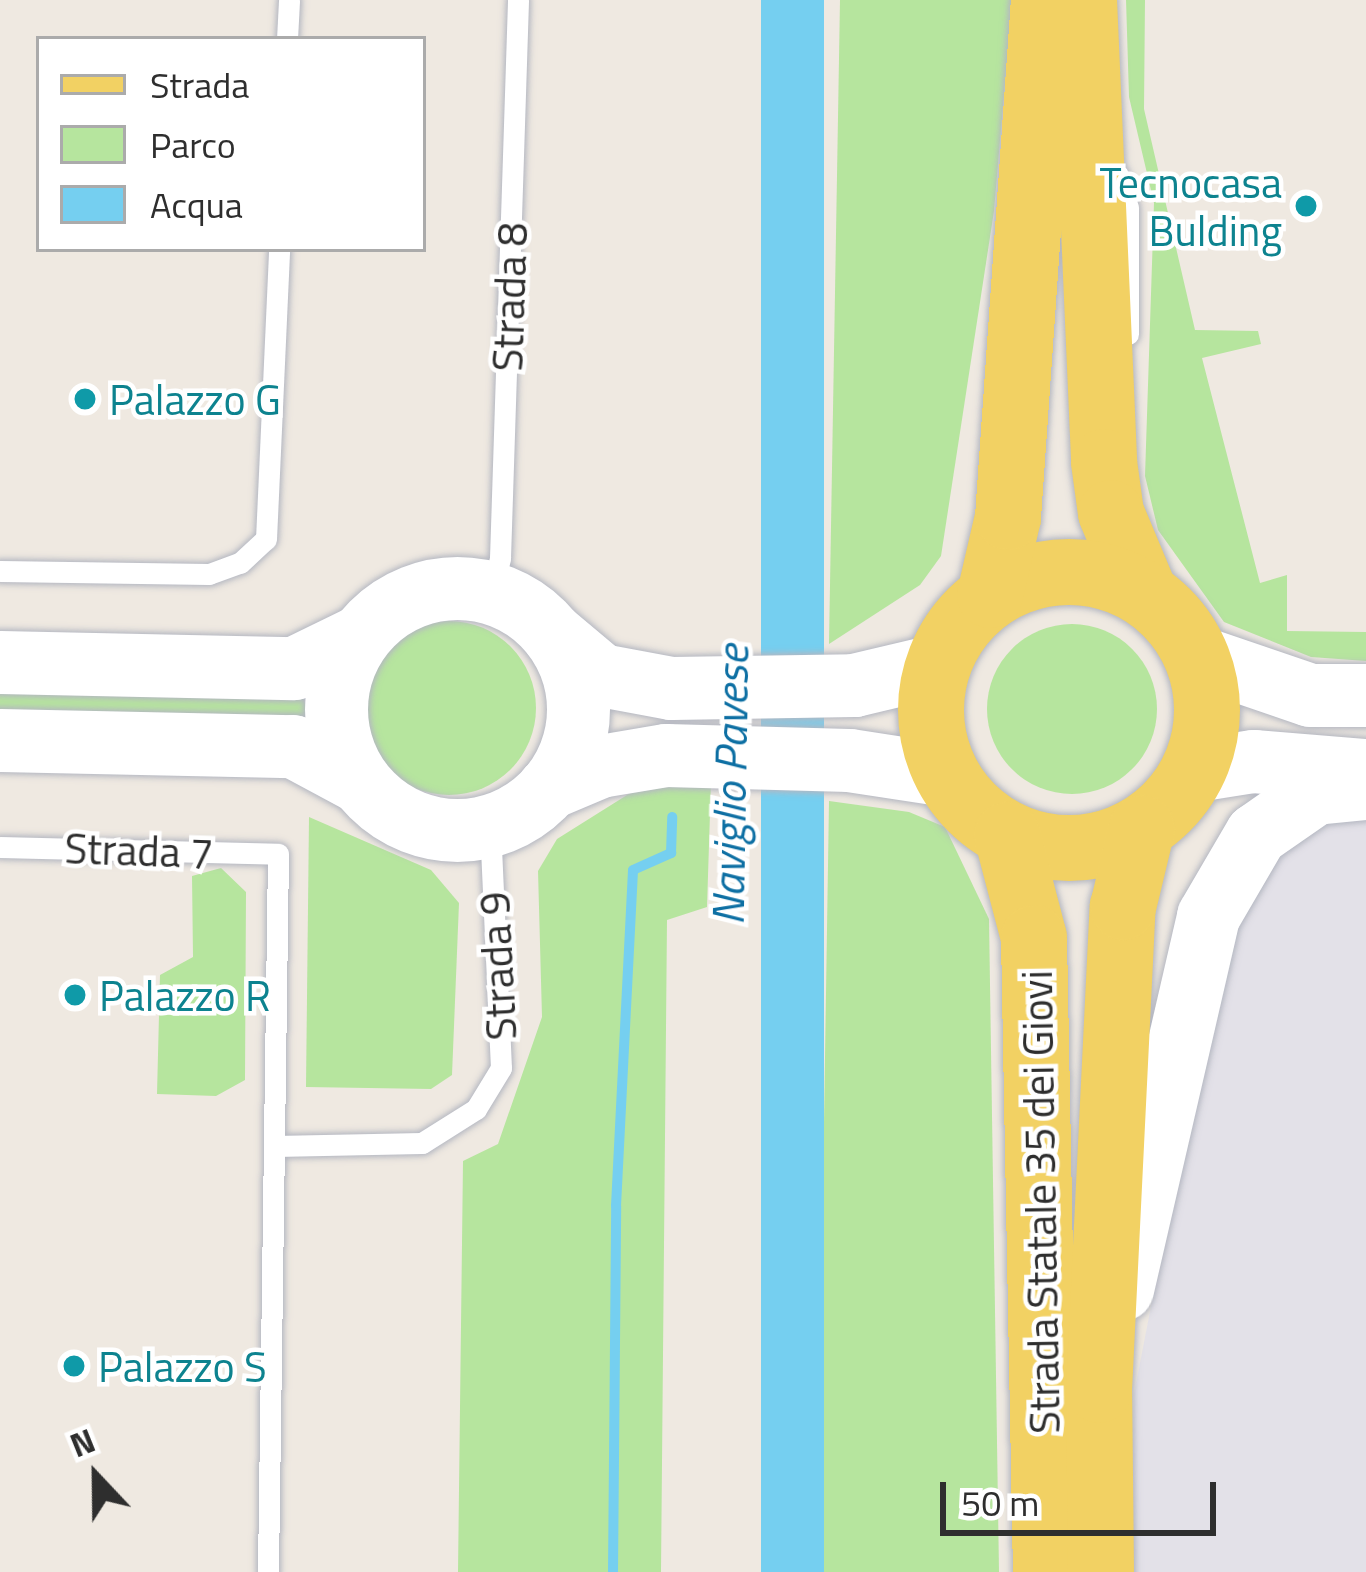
<!DOCTYPE html>
<style>
body{margin:0}
#map{position:relative;width:1366px;height:1572px;overflow:hidden;background:#efe9e1;font-family:"Titillium Web",sans-serif}
div>[style]{position:absolute}
.industrial>*{inset:0;background:#e3e1e8}
.green>*{inset:0;background:#b6e59e}
.round{border-radius:50%}
.water>*{inset:0;background:#75cff0;transform-origin:0 0}
.stream>*{height:10px;margin:-5px;padding:0 5px;transform-origin:5px;border-radius:5px;background:#75cff0}
.roads{filter:drop-shadow(0 0 3px #b4b7c1) drop-shadow(0 0 3px #b4b7c1)}
.lane>*{height:21px;margin:-10.5px;padding:0 10.5px;transform-origin:10.5px;border-radius:10.5px;background:#fff}
.secondary>*{height:63px;margin:-31.5px;padding:0 31.5px;transform-origin:31.5px;border-radius:31.5px;background:#fff}
.secondary>.ring{margin:-31.5px;padding:0;box-sizing:content-box;background:none;border:63px solid #fff;border-radius:50%}
.primary>*{height:66px;margin:-33px;padding:0 33px;transform-origin:33px;border-radius:33px;background:#f2d163}
.primary>.ring{margin:-33px;padding:0;box-sizing:content-box;background:none;border:66px solid #f2d163;border-radius:50%}
.dots>*{width:33px;height:33px;translate:-50% -50%;box-sizing:border-box;border:6px solid #fff;border-radius:50%}
span{translate:-50% -50%;white-space:nowrap;text-align:center;line-height:1.15;-webkit-text-stroke:9px #fff;paint-order:stroke}
.culture-label{font-size:42px;color:#0d838f}
.right{translate:-100% -50%;text-align:right}
.left{translate:0 -50%;text-align:left}
.street-label{font-size:42px;color:#2e2e2e}
.water-label{font-size:45px;color:#0d6fa3;font-style:italic}
.legend{position:absolute;left:36px;top:36px;width:390px;height:216px;box-sizing:border-box;background:#fff;border:3px solid #ababab;margin:0;padding:15px 21px;list-style:none;font-size:36px;color:#2e2e2e}
.legend li{display:flex;align-items:center;gap:24px;height:60px}
.legend b{width:60px;border:3px solid #ababab}
.north{position:absolute;left:36px;top:1416px;width:120px;height:120px;-webkit-text-stroke:9px #fff;paint-order:stroke;rotate:338deg;font-size:33px;font-weight:700;line-height:48px;text-align:center;color:#2e2e2e}
.north::after{content:'';display:block;margin:auto;width:42px;height:54px;background:#2e2e2e;clip-path:polygon(50% 0,100% 100%,50% 72%,0 100%)}
.scale{position:absolute;left:940px;top:1482px;width:276px;height:54px;box-sizing:border-box;border:6px solid #2e2e2e;border-top:0;padding-left:15px;font-size:36px;line-height:42px;white-space:nowrap;color:#2e2e2e;-webkit-text-stroke:9px #fff;paint-order:stroke}
</style>
<div id="map">
<div class="industrial">
<div style="clip-path:polygon(1366px 805px,1366px 1572px,1131px 1572px,1134px 1394px,1225px 925px,1288px 831px)"></div>
</div>
<div class="green">
<div style="clip-path:polygon(840px 0,1012px 0,994px 211px,941px 556px,920px 585px,829px 644px)"></div>
<div style="clip-path:polygon(1126px 0,1145px 0,1144px 109px,1195px 330px,1258px 331px,1261px 344px,1202px 358px,1260px 583px,1287px 575px,1287px 631px,1366px 632px,1366px 661px,1311px 657px,1224px 622px,1158px 530px,1145px 476px,1154px 203px,1129px 97px)"></div>
<div class="round" style="left:362px;top:621px;width:174px;height:174px"></div>
<div class="round" style="left:987px;top:624px;width:170px;height:170px"></div>
<div style="clip-path:polygon(0 682px,287px 693px,304px 699px,308px 717px,290px 727px,0 718px)"></div>
<div style="clip-path:polygon(711px 782px,707px 907px,667px 920px,661px 1572px,458px 1572px,463px 1161px,498px 1144px,542px 1017px,538px 871px,557px 839px,635px 790px)"></div>
<div style="clip-path:polygon(829px 801px,909px 812px,945px 827px,989px 919px,999px 1572px,817px 1572px)"></div>
<div style="clip-path:polygon(309px 817px,431px 870px,459px 903px,452px 1075px,431px 1089px,306px 1087px)"></div>
<div style="clip-path:polygon(221px 868px,246px 892px,245px 1080px,216px 1096px,157px 1094px,160px 975px,193px 957px,192px 876px)"></div>
</div>
<div class="water">
<div style="left:761px;top:0;width:63px;height:1572px"></div>
</div>
<div class="stream">
<div style="left:613px;top:1572px;width:366px;rotate:-89.5deg"></div>
<div style="left:616px;top:1206px;width:336px;rotate:-87.1deg"></div>
<div style="left:633px;top:870px;width:42px;rotate:-24.1deg"></div>
<div style="left:671px;top:853px;width:36px;rotate:-88deg"></div>
</div>
<div class="roads">
<div class="lane">
<div style="left:287px;top:39px;width:39px;rotate:-87deg"></div>
<div style="left:1118px;top:175px;width:34px;rotate:73deg"></div>
<div style="left:1128px;top:208px;width:126px;rotate:90deg"></div>
<div style="left:0;top:571px;width:209px;rotate:0.8deg"></div>
<div style="left:209px;top:574px;width:33px;rotate:-20deg"></div>
<div style="left:240px;top:563px;width:35px;rotate:-43deg"></div>
<div style="left:266px;top:539px;width:290px;rotate:-87.4deg"></div>
<div style="left:492px;top:593px;width:36px;rotate:-77deg"></div>
<div style="left:500px;top:558px;width:558px;rotate:-88.15deg"></div>
<div style="left:0;top:847px;width:278px;rotate:1.4deg"></div>
<div style="left:278px;top:854px;width:718px;rotate:90.8deg"></div>
<div style="left:275px;top:1146px;width:147px;rotate:-1.2deg"></div>
<div style="left:422px;top:1143px;width:64px;rotate:-32.2deg"></div>
<div style="left:476px;top:1109px;width:48px;rotate:-58.6deg"></div>
<div style="left:501px;top:1068px;width:219px;rotate:-92.6deg"></div>
<div style="left:491px;top:849px;width:29px;rotate:-70deg"></div>
</div>
<div class="secondary">
<div class="ring" style="left:336px;top:588px;width:179px;height:179px"></div>
<div style="left:552px;top:634px;width:64px;rotate:39.9deg"></div>
<div style="left:601px;top:675px;width:71px;rotate:10.5deg"></div>
<div style="left:671px;top:688px;width:183px;rotate:-0.9deg"></div>
<div style="left:854px;top:685px;width:86px;rotate:-13.4deg"></div>
<div style="left:1199px;top:657px;width:117px;rotate:18.9deg"></div>
<div style="left:1310px;top:695px;width:56px"></div>
<div style="left:0;top:662px;width:294px;rotate:1.2deg"></div>
<div style="left:294px;top:668px;width:73px;rotate:-25.9deg"></div>
<div style="left:0;top:740px;width:293px;rotate:1.2deg"></div>
<div style="left:293px;top:746px;width:76px;rotate:28.2deg"></div>
<div style="left:1195px;top:770px;width:59px;rotate:-8.8deg"></div>
<div style="left:1253px;top:761px;width:113px;rotate:4.6deg"></div>
<div style="left:548px;top:788px;width:56px;rotate:-22.9deg"></div>
<div style="left:600px;top:766px;width:67px;rotate:-9.5deg"></div>
<div style="left:666px;top:755px;width:183px;rotate:1.6deg"></div>
<div style="left:849px;top:760px;width:98px;rotate:8.8deg"></div>
<div style="left:1122px;top:1289px;width:383px;rotate:-77deg"></div>
<div style="left:1208px;top:916px;width:95px;rotate:-59.7deg"></div>
<div style="left:1256px;top:834px;width:72px;rotate:-34.8deg"></div>
<div style="left:1315px;top:793px;width:51px;rotate:-5.6deg"></div>
</div>
<div class="primary">
<div style="left:1084px;top:0;width:462px;rotate:87.5deg"></div>
<div style="left:1104px;top:462px;width:51px;rotate:82.2deg"></div>
<div style="left:1111px;top:513px;width:86px;rotate:67.3deg"></div>
<div class="ring" style="left:931px;top:572px;width:210px;height:210px"></div>
<div style="left:990px;top:595px;width:80px;rotate:-77deg"></div>
<div style="left:1008px;top:517px;width:518px;rotate:-86.02deg"></div>
<div style="left:1007px;top:835px;width:106px;rotate:75.3deg"></div>
<div style="left:1034px;top:938px;width:634px;rotate:88.92deg"></div>
<div style="left:1101px;top:1572px;width:182px;rotate:-90.6deg"></div>
<div style="left:1099px;top:1390px;width:484px;rotate:-87.2deg"></div>
<div style="left:1123px;top:907px;width:81px;rotate:-76.5deg"></div>
</div>
</div>
<div class="dots">
<div style="left:1306px;top:206px;background:#0f9aa8"></div>
<div style="left:85px;top:399px;background:#0f9aa8"></div>
<div style="left:75px;top:995px;background:#0f9aa8"></div>
<div style="left:74px;top:1366px;background:#0f9aa8"></div>
</div>
<div class="culture-label">
<span class="right" style="left:1282px;top:206px">Tecnocasa<br>Bulding</span>
<span class="left" style="left:109px;top:399px">Palazzo G</span>
<span class="left" style="left:99px;top:995px">Palazzo R</span>
<span class="left" style="left:98px;top:1366px">Palazzo S</span>
</div>
<div class="street-label">
<span style="left:509px;top:297px;rotate:-88deg">Strada 8</span>
<span style="left:139px;top:850px;rotate:2deg">Strada 7</span>
<span style="left:497px;top:966px;rotate:-93deg">Strada 9</span>
<span style="left:1040px;top:1202px;rotate:-91deg">Strada Statale 35 dei Giovi</span>
</div>
<div class="water-label">
<span style="left:730px;top:785px;rotate:-89deg">Naviglio Pavese</span>
</div>
<ul class="legend">
<li><b style="height:15px;background:#f2d163"></b>Strada</li>
<li><b style="height:33px;background:#b6e59e"></b>Parco</li>
<li><b style="height:33px;background:#75cff0"></b>Acqua</li>
</ul>
<div class="north">N</div>
<div class="scale">50 m</div>
</div>
